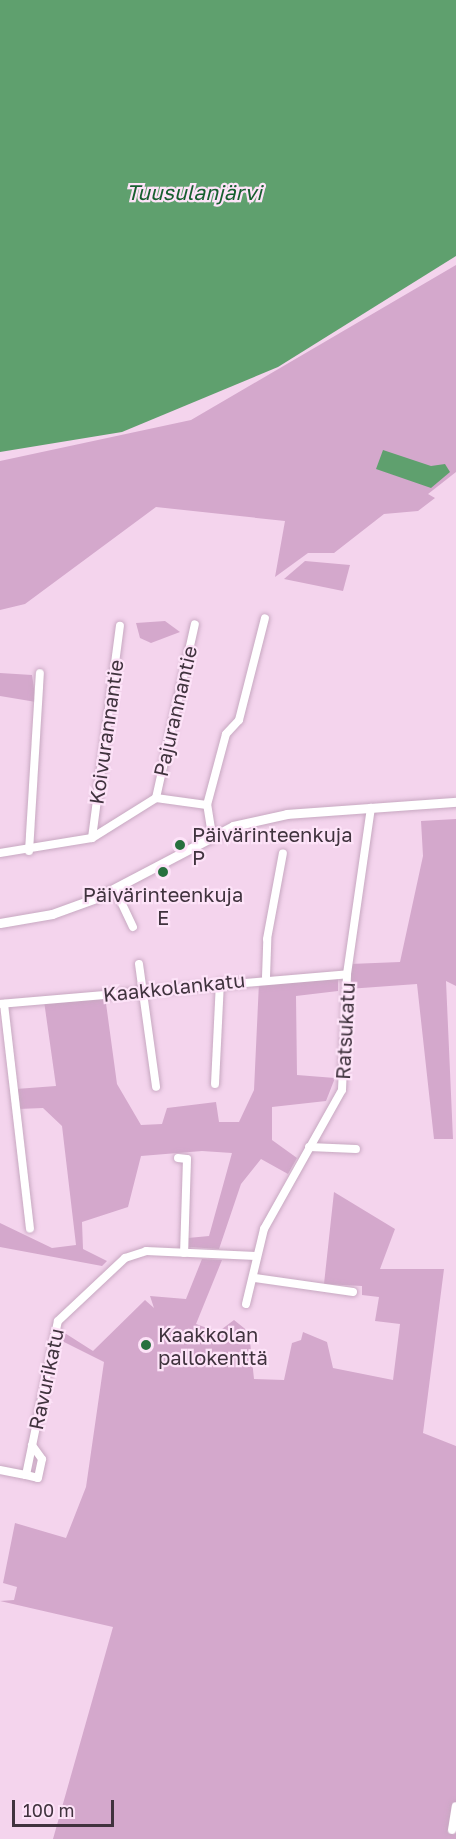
<!DOCTYPE html>
<meta charset="utf-8">
<style>
body{margin:0}
#map{position:relative;width:456px;height:1839px;overflow:hidden;background:#f4d4ed;font-family:"Golos Text",sans-serif}
div>[style]{position:absolute}
.green>*{inset:0;background:#d4a8cc}
.water>*{inset:0;background:#5fa06e}
.roads{filter:drop-shadow(0 0 2px #c7a8c1) drop-shadow(0 0 2px #c7a8c1)}
.minor>*{height:8px;margin:-4px;padding:0 4px;transform-origin:4px;border-radius:4px;background:#fff}
.tertiary>*{height:9px;margin:-4.5px;padding:0 4.5px;transform-origin:4.5px;border-radius:4.5px;background:#fff}
.dots>*{width:16px;height:16px;translate:-50% -50%;box-sizing:border-box;border:3px solid #fde3f8;border-radius:50%}
span{translate:-50% -50%;white-space:nowrap;text-align:center;line-height:1.15;-webkit-text-stroke:4.5px #fde3f8;paint-order:stroke}
.street-label{font-size:20px;color:#40333e}
.poi-label{font-size:20px;color:#40333e}
.left{translate:0 -50%;text-align:left}
.water-label{font-size:21px;color:#165e2f;font-style:italic}
.scale{position:absolute;left:12px;top:1800px;width:102px;height:27px;box-sizing:border-box;border:3px solid #40333e;border-top:0;padding-left:8px;font-size:18px;line-height:21px;white-space:nowrap;color:#40333e;-webkit-text-stroke:4px #fde3f8;paint-order:stroke}
</style>
<div id="map">
<div class="green">
<div style="clip-path:polygon(456px 265px,456px 472px,428px 494px,435px 498px,418px 511px,384px 514px,334px 553px,308px 553px,275px 577px,285px 521px,156px 507px,25px 604px,0 610px,0 461px,191px 420px)"></div>
<div style="clip-path:polygon(305px 561px,350px 565px,343px 591px,284px 579px)"></div>
<div style="clip-path:polygon(165px 621px,180px 632px,151px 643px,140px 638px,136px 623px)"></div>
<div style="clip-path:polygon(0 673px,32px 675px,36px 702px,0 696px)"></div>
<div style="clip-path:polygon(456px 819px,456px 986px,446px 981px,453px 1139px,434px 1139px,417px 984px,348px 989px,350px 964px,400px 962px,423px 856px,421px 821px)"></div>
<div style="clip-path:polygon(338px 977px,338px 991px,296px 996px,297px 1075px,335px 1078px,326px 1101px,272px 1107px,272px 1140px,297px 1158px,288px 1174px,261px 1159px,241px 1184px,219px 1249px,189px 1247px,188px 1238px,209px 1236px,232px 1153px,202px 1151px,141px 1156px,128px 1207px,82px 1222px,83px 1249px,107px 1261px,102px 1266px,0 1247px,0 1223px,52px 1248px,76px 1245px,62px 1126px,43px 1108px,18px 1109px,16px 1089px,56px 1086px,44px 1001px,105px 996px,117px 1084px,141px 1125px,162px 1124px,167px 1108px,216px 1102px,219px 1122px,239px 1122px,254px 1090px,259px 982px)"></div>
<div style="clip-path:polygon(334px 1192px,395px 1229px,380px 1269px,444px 1269px,423px 1433px,456px 1446px,456px 1839px,53px 1839px,113px 1627px,0 1601px,14px 1600px,17px 1587px,3px 1583px,15px 1523px,66px 1538px,86px 1487px,104px 1362px,56px 1338px,60px 1330px,93px 1351px,145px 1300px,154px 1308px,150px 1296px,186px 1299px,202px 1259px,222px 1260px,196px 1324px,218px 1332px,234px 1320px,249px 1332px,254px 1379px,284px 1380px,292px 1343px,301px 1340px,303px 1332px,327px 1342px,333px 1368px,393px 1380px,400px 1324px,375px 1321px,379px 1297px,362px 1295px,362px 1286px,324px 1284px)"></div>
</div>
<div class="water">
<div style="clip-path:polygon(0 0,456px 0,456px 256px,278px 367px,122px 432px,0 452px)"></div>
<div style="clip-path:polygon(383px 450px,431px 466px,445px 464px,450px 472px,431px 488px,376px 469px)"></div>
</div>
<div class="roads">
<div class="minor">
<div style="left:156px;top:798px;width:178px;rotate:-77.4deg"></div>
<div style="left:212px;top:835px;width:30px;rotate:-99deg"></div>
<div style="left:207px;top:805px;width:73px;rotate:-75deg"></div>
<div style="left:226px;top:734px;width:19px;rotate:-47deg"></div>
<div style="left:239px;top:720px;width:105px;rotate:-75.7deg"></div>
<div style="left:92px;top:838px;width:214px;rotate:-82.5deg"></div>
<div style="left:29px;top:851px;width:178px;rotate:-86.5deg"></div>
<div style="left:0;top:853px;width:93px;rotate:-9.3deg"></div>
<div style="left:92px;top:838px;width:75px;rotate:-32deg"></div>
<div style="left:156px;top:798px;width:51px;rotate:7.8deg"></div>
<div style="left:115px;top:889px;width:42px;rotate:64.7deg"></div>
<div style="left:139px;top:964px;width:124px;rotate:82.1deg"></div>
<div style="left:266px;top:977px;width:38px;rotate:-88deg"></div>
<div style="left:267px;top:939px;width:87px;rotate:-79.5deg"></div>
<div style="left:0;top:1004px;width:348px;rotate:-4.9deg"></div>
<div style="left:4px;top:1004px;width:226px;rotate:83.4deg"></div>
<div style="left:215px;top:1084px;width:101px;rotate:-87.2deg"></div>
<div style="left:309px;top:1147px;width:47px;rotate:2.4deg"></div>
<div style="left:178px;top:1158px;width:9px;rotate:6deg"></div>
<div style="left:187px;top:1159px;width:94px;rotate:91.8deg"></div>
<div style="left:255px;top:1278px;width:99px;rotate:8.1deg"></div>
<div style="left:246px;top:1304px;width:77px;rotate:-76.5deg"></div>
<div style="left:264px;top:1229px;width:159px;rotate:-60.7deg"></div>
<div style="left:342px;top:1090px;width:116px;rotate:-87.5deg"></div>
<div style="left:347px;top:974px;width:168px;rotate:-81.8deg"></div>
<div style="left:0;top:1470px;width:26px;rotate:11deg"></div>
<div style="left:26px;top:1475px;width:157px;rotate:-78.3deg"></div>
<div style="left:58px;top:1321px;width:92px;rotate:-43.2deg"></div>
<div style="left:125px;top:1258px;width:22px;rotate:-18deg"></div>
<div style="left:146px;top:1251px;width:110px;rotate:2.6deg"></div>
<div style="left:26px;top:1475px;width:12px;rotate:14deg"></div>
<div style="left:38px;top:1478px;width:19px;rotate:-78deg"></div>
<div style="left:42px;top:1459px;width:17px;rotate:-126deg"></div>
<div style="left:452px;top:1830px;width:24px;rotate:-81deg"></div>
</div>
<div class="tertiary">
<div style="left:0;top:923px;width:53px;rotate:-9.8deg"></div>
<div style="left:52px;top:914px;width:47px;rotate:-20deg"></div>
<div style="left:96px;top:898px;width:155px;rotate:-27.7deg"></div>
<div style="left:233px;top:826px;width:55px;rotate:-12.5deg"></div>
<div style="left:287px;top:814px;width:169px;rotate:-4.1deg"></div>
</div>
</div>
<div class="dots">
<div style="left:180px;top:845px;background:#27703e"></div>
<div style="left:163px;top:872px;background:#27703e"></div>
<div style="left:146px;top:1345px;background:#27703e"></div>
</div>
<div class="street-label">
<span style="left:175px;top:711px;rotate:-77deg">Pajurannantie</span>
<span style="left:106px;top:732px;rotate:-82deg">Koivurannantie</span>
<span style="left:174px;top:987px;rotate:-6deg">Kaakkolankatu</span>
<span style="left:345px;top:1031px;rotate:-87deg">Ratsukatu</span>
<span style="left:46px;top:1379px;rotate:-78deg">Ravurikatu</span>
</div>
<div class="poi-label">
<span class="left" style="left:192px;top:846px">Päivärinteenkuja<br>P</span>
<span style="left:163px;top:906px">Päivärinteenkuja<br>E</span>
<span class="left" style="left:158px;top:1346px">Kaakkolan<br>pallokenttä</span>
</div>
<div class="water-label">
<span style="left:194px;top:192px">Tuusulanjärvi</span>
</div>
<div class="scale">100 m</div>
</div>
